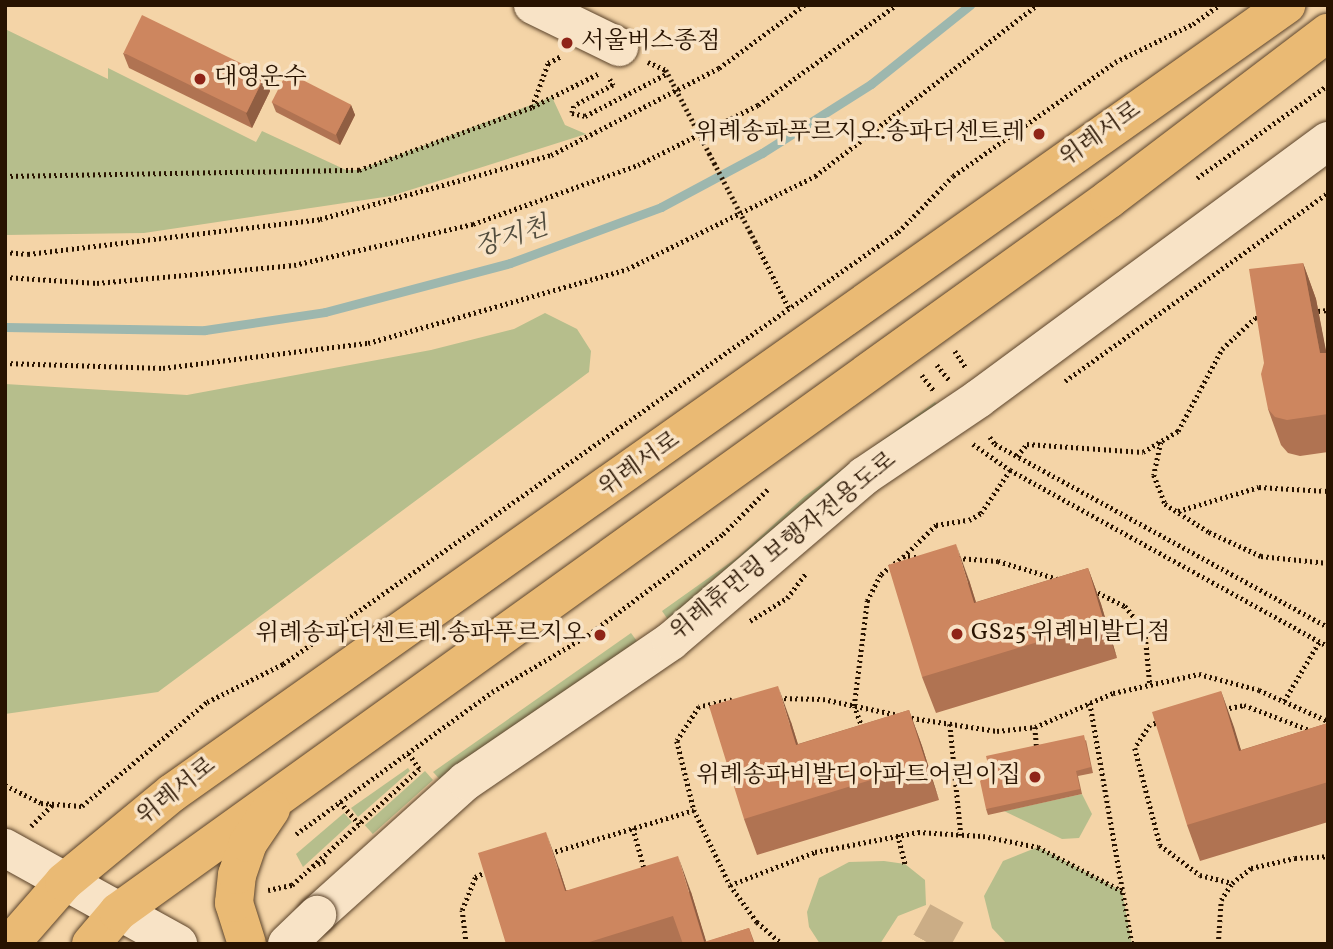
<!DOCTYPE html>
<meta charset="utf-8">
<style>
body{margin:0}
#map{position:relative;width:1333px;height:949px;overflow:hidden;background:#f4d4a7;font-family:Vollkorn,"Noto Serif KR",serif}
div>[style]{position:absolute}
.green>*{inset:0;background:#b6be8c;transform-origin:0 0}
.stream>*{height:9px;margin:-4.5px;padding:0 4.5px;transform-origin:4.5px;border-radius:4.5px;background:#9db7ae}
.minor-tunnel>*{height:38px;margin-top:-19px;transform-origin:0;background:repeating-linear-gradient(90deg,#cbad86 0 38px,transparent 0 57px)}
.path>*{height:4.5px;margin-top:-2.25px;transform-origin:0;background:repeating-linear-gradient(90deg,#281300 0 2px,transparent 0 5.5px)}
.roads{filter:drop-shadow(0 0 2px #5b432a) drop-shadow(0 0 2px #5b432a)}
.minor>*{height:38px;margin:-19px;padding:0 19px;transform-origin:19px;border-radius:19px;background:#f8e3c6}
.major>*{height:38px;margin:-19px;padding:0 19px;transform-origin:19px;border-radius:19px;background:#eaba74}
.path-bridge>*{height:4.5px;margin-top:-2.25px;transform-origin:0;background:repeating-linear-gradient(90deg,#281300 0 2px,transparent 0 5.5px)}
.bridges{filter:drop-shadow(0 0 2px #5b432a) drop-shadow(0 0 2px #5b432a)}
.minor-bridge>*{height:38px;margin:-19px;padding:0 19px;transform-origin:19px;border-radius:19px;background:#f8e3c6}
.wall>*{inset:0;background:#b07352}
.shaded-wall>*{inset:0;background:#905e42}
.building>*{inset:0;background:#cd865f;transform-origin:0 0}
.dots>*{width:19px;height:19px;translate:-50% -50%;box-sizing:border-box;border:4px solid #f8e3c6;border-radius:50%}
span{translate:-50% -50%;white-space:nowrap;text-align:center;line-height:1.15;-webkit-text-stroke:7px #f8e3c6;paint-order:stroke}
.poi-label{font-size:24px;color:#281300}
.left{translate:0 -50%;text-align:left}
.right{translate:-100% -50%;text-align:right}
.street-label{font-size:24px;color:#281300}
.water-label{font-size:26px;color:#514c3d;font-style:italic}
.frame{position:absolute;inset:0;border:7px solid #281300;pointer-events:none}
</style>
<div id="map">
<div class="green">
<div style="clip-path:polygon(5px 29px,108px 79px,108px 68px,256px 142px,262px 131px,346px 170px,359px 170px,552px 97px,565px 125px,586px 134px,391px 196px,144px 233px,5px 235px)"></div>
<div style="clip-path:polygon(545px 313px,577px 329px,591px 351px,589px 372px,158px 692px,5px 714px,5px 384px,187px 395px,431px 350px,514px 329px)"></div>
<div style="clip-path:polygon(935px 402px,943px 414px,675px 630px,662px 611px,738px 557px,805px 496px)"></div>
<div style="clip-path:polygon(631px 633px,645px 652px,446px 786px,433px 772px)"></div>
<div style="clip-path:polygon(408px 768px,410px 771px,358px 817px,351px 808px)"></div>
<div style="left:425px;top:771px;width:12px;height:81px;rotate:48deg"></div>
<div style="clip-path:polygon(1082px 794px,1092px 814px,1079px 838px,1062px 839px,1004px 811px)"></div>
<div style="clip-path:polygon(344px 813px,352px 822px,303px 867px,296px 854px)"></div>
<div style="clip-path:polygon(1038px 847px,1122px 891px,1132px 944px,1007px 944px,992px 928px,984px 896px,1003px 861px)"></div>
<div style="clip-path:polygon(884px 861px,905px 864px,925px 880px,926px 905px,898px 916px,880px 944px,820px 944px,809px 927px,807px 912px,819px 878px,849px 862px)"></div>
</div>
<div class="stream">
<div style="left:5px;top:327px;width:200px;rotate:0.9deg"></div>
<div style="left:205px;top:330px;width:121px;rotate:-8.5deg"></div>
<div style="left:325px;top:312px;width:191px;rotate:-14.8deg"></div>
<div style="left:510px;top:263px;width:161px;rotate:-20.3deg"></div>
<div style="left:661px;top:207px;width:115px;rotate:-28.1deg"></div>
<div style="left:762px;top:153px;width:129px;rotate:-32.3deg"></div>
<div style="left:871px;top:84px;width:127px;rotate:-38.6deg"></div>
</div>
<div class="minor-tunnel">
<div style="left:930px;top:944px;width:35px;rotate:-61deg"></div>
</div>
<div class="path">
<div style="left:648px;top:62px;width:20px;rotate:24deg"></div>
<div style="left:610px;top:79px;width:7px;rotate:63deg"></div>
<div style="left:613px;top:85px;width:44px;rotate:151.7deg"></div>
<div style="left:574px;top:106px;width:7px;rotate:106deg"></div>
<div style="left:572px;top:113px;width:13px;rotate:13deg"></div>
<div style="left:585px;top:116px;width:93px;rotate:-27.4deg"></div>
<div style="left:532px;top:107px;width:47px;rotate:-70deg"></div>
<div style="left:548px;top:63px;width:15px;rotate:-28deg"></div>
<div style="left:5px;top:176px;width:354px;rotate:-1deg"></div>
<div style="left:359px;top:170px;width:184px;rotate:-20deg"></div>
<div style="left:532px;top:107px;width:74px;rotate:-26.6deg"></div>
<div style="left:1197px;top:178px;width:161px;rotate:-35.4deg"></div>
<div style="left:758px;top:247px;width:68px;rotate:63.1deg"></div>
<div style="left:5px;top:252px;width:23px;rotate:5deg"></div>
<div style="left:28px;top:254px;width:294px;rotate:-6.8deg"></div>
<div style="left:320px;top:219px;width:240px;rotate:-15.5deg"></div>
<div style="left:551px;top:155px;width:189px;rotate:-27.4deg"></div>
<div style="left:719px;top:68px;width:106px;rotate:-36.5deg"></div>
<div style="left:5px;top:277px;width:92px;rotate:3.7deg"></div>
<div style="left:97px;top:283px;width:198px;rotate:-5.2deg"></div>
<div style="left:294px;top:265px;width:184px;rotate:-12.9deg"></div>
<div style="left:473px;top:224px;width:175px;rotate:-19.7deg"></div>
<div style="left:638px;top:165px;width:134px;rotate:-26.6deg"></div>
<div style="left:758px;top:105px;width:170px;rotate:-35.9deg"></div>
<div style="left:1318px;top:311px;width:10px;rotate:-6deg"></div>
<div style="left:955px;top:351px;width:20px;rotate:57deg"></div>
<div style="left:5px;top:363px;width:158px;rotate:1.8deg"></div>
<div style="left:163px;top:368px;width:207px;rotate:-7deg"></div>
<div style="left:368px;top:343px;width:269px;rotate:-15.9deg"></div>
<div style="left:627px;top:269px;width:210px;rotate:-26.3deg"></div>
<div style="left:815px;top:176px;width:280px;rotate:-37.6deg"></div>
<div style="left:937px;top:365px;width:19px;rotate:51deg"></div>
<div style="left:922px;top:375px;width:20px;rotate:53deg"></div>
<div style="left:1065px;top:381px;width:323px;rotate:-35.6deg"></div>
<div style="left:990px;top:437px;width:9px;rotate:54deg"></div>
<div style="left:995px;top:444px;width:380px;rotate:28.8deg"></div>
<div style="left:1161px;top:442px;width:34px;rotate:102deg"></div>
<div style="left:1154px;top:475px;width:31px;rotate:69deg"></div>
<div style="left:1165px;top:504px;width:52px;rotate:32.5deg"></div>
<div style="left:1209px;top:532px;width:57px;rotate:24.8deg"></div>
<div style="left:1261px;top:556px;width:67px;rotate:6deg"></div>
<div style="left:973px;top:444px;width:45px;rotate:35.1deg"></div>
<div style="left:1010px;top:470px;width:363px;rotate:29deg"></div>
<div style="left:1017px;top:456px;width:16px;rotate:-50deg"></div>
<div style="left:1027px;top:444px;width:116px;rotate:3.9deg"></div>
<div style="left:1143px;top:452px;width:41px;rotate:-31deg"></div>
<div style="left:1178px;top:431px;width:93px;rotate:-61.8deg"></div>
<div style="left:1222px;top:349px;width:45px;rotate:-43.2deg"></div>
<div style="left:1255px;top:318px;width:6px"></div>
<div style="left:1178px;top:511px;width:84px;rotate:-16.5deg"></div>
<div style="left:1259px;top:487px;width:69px;rotate:3.3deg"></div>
<div style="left:903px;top:557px;width:46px;rotate:-44.1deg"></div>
<div style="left:936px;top:525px;width:33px;rotate:-9deg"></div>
<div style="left:969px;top:520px;width:14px;rotate:-30deg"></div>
<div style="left:981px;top:513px;width:52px;rotate:-56deg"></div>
<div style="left:958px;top:558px;width:40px;rotate:4.3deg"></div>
<div style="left:998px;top:561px;width:63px;rotate:16.7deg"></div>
<div style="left:1093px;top:590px;width:36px;rotate:27deg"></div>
<div style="left:1125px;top:606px;width:32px;rotate:51deg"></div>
<div style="left:1145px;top:631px;width:54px;rotate:84.7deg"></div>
<div style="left:750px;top:621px;width:44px;rotate:-31.9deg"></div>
<div style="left:787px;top:598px;width:31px;rotate:-53deg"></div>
<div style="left:779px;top:698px;width:44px;rotate:1.3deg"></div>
<div style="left:823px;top:699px;width:77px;rotate:12deg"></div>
<div style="left:732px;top:700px;width:34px;rotate:168deg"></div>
<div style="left:699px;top:707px;width:40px;rotate:122.9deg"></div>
<div style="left:677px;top:741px;width:71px;rotate:76.2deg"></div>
<div style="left:694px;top:810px;width:83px;rotate:64.4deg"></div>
<div style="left:730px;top:885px;width:46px;rotate:53.9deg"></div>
<div style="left:757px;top:922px;width:33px;rotate:41deg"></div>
<div style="left:1284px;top:701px;width:69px;rotate:-59.3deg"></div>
<div style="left:1090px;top:703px;width:245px;rotate:80.1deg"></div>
<div style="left:1224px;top:709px;width:20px;rotate:-11deg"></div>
<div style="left:1244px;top:705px;width:73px;rotate:20.9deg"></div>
<div style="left:906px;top:717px;width:92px;rotate:8.7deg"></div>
<div style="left:997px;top:731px;width:38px;rotate:-6deg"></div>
<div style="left:1035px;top:727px;width:85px;rotate:-23.6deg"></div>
<div style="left:1113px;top:693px;width:88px;rotate:-12.5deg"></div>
<div style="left:1199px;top:674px;width:62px;rotate:14.9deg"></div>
<div style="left:1259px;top:690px;width:76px;rotate:24.2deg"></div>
<div style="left:1161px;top:722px;width:11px;rotate:165deg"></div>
<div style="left:1150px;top:725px;width:27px;rotate:123deg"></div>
<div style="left:1135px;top:748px;width:100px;rotate:75.5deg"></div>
<div style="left:1160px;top:845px;width:50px;rotate:36.9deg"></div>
<div style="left:1200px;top:875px;width:33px;rotate:14deg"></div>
<div style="left:950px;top:724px;width:112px;rotate:84.3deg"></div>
<div style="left:1035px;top:727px;width:23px;rotate:85deg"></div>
<div style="left:862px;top:728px;width:23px;rotate:-110deg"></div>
<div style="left:854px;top:706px;width:106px;rotate:-82.9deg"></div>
<div style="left:867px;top:601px;width:30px;rotate:-63deg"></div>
<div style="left:881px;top:574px;width:28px;rotate:-38deg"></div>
<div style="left:903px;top:557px;width:14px"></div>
<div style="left:5px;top:785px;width:40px;rotate:26.6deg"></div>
<div style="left:41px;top:803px;width:41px;rotate:4.2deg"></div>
<div style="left:82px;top:806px;width:163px;rotate:-39.8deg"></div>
<div style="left:207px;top:702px;width:85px;rotate:-26.6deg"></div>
<div style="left:283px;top:664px;width:752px;rotate:-35.09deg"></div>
<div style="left:898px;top:232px;width:78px;rotate:-45.5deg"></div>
<div style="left:953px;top:176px;width:198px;rotate:-35.1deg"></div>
<div style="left:1115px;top:62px;width:87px;rotate:-26deg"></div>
<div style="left:1193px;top:24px;width:32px;rotate:-36deg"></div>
<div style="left:340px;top:802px;width:30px;rotate:49deg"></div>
<div style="left:31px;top:826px;width:30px;rotate:-45deg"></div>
<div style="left:633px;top:828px;width:45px;rotate:74.4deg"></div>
<div style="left:296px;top:834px;width:242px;rotate:-35.9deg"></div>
<div style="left:492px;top:692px;width:112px;rotate:-30.7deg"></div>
<div style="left:588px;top:635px;width:169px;rotate:-36.8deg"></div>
<div style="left:723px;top:534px;width:64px;rotate:-45deg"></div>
<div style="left:898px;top:835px;width:30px;rotate:76deg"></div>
<div style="left:550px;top:853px;width:150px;rotate:-16.6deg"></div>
<div style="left:313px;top:866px;width:13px;rotate:-23deg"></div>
<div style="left:730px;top:885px;width:91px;rotate:-21.2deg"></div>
<div style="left:815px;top:852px;width:105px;rotate:-11deg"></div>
<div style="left:918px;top:832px;width:65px;rotate:3.5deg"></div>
<div style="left:983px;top:836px;width:56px;rotate:11.3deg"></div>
<div style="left:1038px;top:847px;width:95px;rotate:27.6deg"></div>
<div style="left:268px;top:890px;width:25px;rotate:-12deg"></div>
<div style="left:292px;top:885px;width:172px;rotate:-42.4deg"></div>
<div style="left:419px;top:769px;width:21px;rotate:-125deg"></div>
<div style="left:466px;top:944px;width:34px;rotate:-97deg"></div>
<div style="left:462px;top:910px;width:35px;rotate:-68deg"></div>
<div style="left:475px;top:877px;width:14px;rotate:-25deg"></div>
<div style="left:1218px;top:944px;width:44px;rotate:-86.1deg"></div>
<div style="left:1221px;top:900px;width:20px;rotate:-57deg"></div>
<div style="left:1232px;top:883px;width:24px;rotate:-38deg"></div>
<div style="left:1251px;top:868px;width:45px;rotate:-12.8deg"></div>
<div style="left:1295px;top:858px;width:33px;rotate:-3deg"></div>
</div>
<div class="roads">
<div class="minor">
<div style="left:533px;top:5px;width:96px;rotate:26deg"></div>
<div style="left:5px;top:848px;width:198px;rotate:29deg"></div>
<div style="left:317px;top:915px;width:200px;rotate:-42deg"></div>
<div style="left:466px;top:781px;width:248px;rotate:-34.3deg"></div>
<div style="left:671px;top:641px;width:254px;rotate:-40.5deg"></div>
<div style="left:864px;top:476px;width:138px;rotate:-34deg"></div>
<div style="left:978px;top:399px;width:435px;rotate:-36.4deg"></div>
</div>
<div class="major">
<div style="left:10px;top:944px;width:82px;rotate:-48.9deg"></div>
<div style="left:64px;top:882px;width:140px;rotate:-39.5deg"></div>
<div style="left:172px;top:793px;width:1365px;rotate:-35.27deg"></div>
<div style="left:91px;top:944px;width:42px;rotate:-49.8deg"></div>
<div style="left:118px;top:912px;width:1221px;rotate:-35.73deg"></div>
<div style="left:1109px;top:199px;width:275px;rotate:-37.2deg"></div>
<div style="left:247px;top:944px;width:43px;rotate:-107.6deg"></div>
<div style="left:234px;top:903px;width:28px;rotate:-84deg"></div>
<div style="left:237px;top:875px;width:34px;rotate:-71deg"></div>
<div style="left:248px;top:843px;width:41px;rotate:-55.9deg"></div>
</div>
</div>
<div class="path-bridge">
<div style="left:666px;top:70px;width:199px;rotate:62.5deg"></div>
</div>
<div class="bridges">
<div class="minor-bridge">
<div style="left:287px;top:944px;width:42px;rotate:-44deg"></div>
</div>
</div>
<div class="wall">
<div style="clip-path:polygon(123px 53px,265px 76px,270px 91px,252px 128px,129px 68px)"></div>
<div style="clip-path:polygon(272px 102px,351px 105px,355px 115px,340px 145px,276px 112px)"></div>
<div style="clip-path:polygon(1303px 263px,1316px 299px,1326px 353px,1328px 353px,1328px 452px,1300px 456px,1288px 453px,1281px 445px,1268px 409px)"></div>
<div style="clip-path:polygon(1088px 568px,1101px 604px,1117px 658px,936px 713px,922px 677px,969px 580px,976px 602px)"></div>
<div style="clip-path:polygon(1221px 691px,1241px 750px,1328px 723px,1328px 822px,1200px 861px,1187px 825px)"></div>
<div style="clip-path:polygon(909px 710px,922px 746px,939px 800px,757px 855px,744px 819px,791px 722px,798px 744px)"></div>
<div style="clip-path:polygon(1086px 740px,1093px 773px,1078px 776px,1082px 794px,988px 815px,986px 809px)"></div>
<div style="clip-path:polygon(559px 868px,566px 890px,691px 892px,706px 942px,749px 928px,755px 944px,506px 944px)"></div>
</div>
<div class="shaded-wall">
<div style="clip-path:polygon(265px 76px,270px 91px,252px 128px,246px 113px)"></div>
<div style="clip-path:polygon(351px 105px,355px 115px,340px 145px,336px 134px)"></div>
<div style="clip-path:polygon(1303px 263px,1316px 299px,1328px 361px,1320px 353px)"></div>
<div style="clip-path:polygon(956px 544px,969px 580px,987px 639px,974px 603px)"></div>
<div style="clip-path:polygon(1088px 568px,1101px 604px,1117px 658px,1104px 622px)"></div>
<div style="clip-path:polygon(778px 686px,791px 722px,809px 781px,796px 745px)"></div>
<div style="clip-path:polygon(1221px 691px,1234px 727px,1252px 787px,1239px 751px)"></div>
<div style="clip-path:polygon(909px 710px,922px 746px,939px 800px,926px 763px)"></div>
<div style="clip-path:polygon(546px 832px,559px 868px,578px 927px,565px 891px)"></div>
<div style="clip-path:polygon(678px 856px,691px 892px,707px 944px,705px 944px)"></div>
</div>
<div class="building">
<div style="left:142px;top:15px;width:137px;height:42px;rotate:26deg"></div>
<div style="left:287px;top:72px;width:72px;height:34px;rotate:27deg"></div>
<div style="clip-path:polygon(1303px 263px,1320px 353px,1328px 353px,1328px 414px,1287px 420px,1275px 417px,1268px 409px,1261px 374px,1264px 363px,1249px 269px)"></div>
<div style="clip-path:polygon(956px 544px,974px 603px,1088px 568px,1104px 622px,922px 677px,888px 565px)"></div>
<div style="clip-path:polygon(778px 686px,796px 745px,909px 710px,926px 763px,744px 819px,709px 706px)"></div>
<div style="clip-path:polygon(1221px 691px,1239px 751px,1328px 723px,1328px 782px,1187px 825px,1152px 712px)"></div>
<div style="clip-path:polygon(1084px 735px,1091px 767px,1076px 771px,1080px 789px,986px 809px,980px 781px,990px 773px,986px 756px)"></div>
<div style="clip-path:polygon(546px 832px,565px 891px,678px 856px,704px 942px,749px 928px,754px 944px,683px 944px,673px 916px,583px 944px,506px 944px,478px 853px)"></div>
</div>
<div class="dots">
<div style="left:567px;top:43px;background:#8f2418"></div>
<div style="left:200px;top:79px;background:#8f2418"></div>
<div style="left:1039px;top:134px;background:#8f2418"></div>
<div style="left:957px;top:634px;background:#8f2418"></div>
<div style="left:600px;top:635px;background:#8f2418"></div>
<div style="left:1035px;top:777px;background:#8f2418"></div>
</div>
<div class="poi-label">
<span class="left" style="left:581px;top:43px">서울버스종점</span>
<span class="left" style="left:214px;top:79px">대영운수</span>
<span class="right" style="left:1025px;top:134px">위례송파푸르지오.송파더센트레</span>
<span class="left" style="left:971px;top:634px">GS25 위례비발디점</span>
<span class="right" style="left:586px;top:635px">위례송파더센트레.송파푸르지오</span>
<span class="right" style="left:1021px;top:777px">위례송파비발디아파트어린이집</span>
</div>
<div class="street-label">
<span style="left:1101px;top:135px;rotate:-35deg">위례서로</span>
<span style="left:640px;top:465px;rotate:-35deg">위례서로</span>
<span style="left:784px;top:547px;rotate:-39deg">위례휴먼링 보행자전용도로</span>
<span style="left:177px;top:792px;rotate:-38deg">위례서로</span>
</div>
<div class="water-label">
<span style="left:512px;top:238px;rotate:-18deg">장지천</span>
</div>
<div class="frame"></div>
</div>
